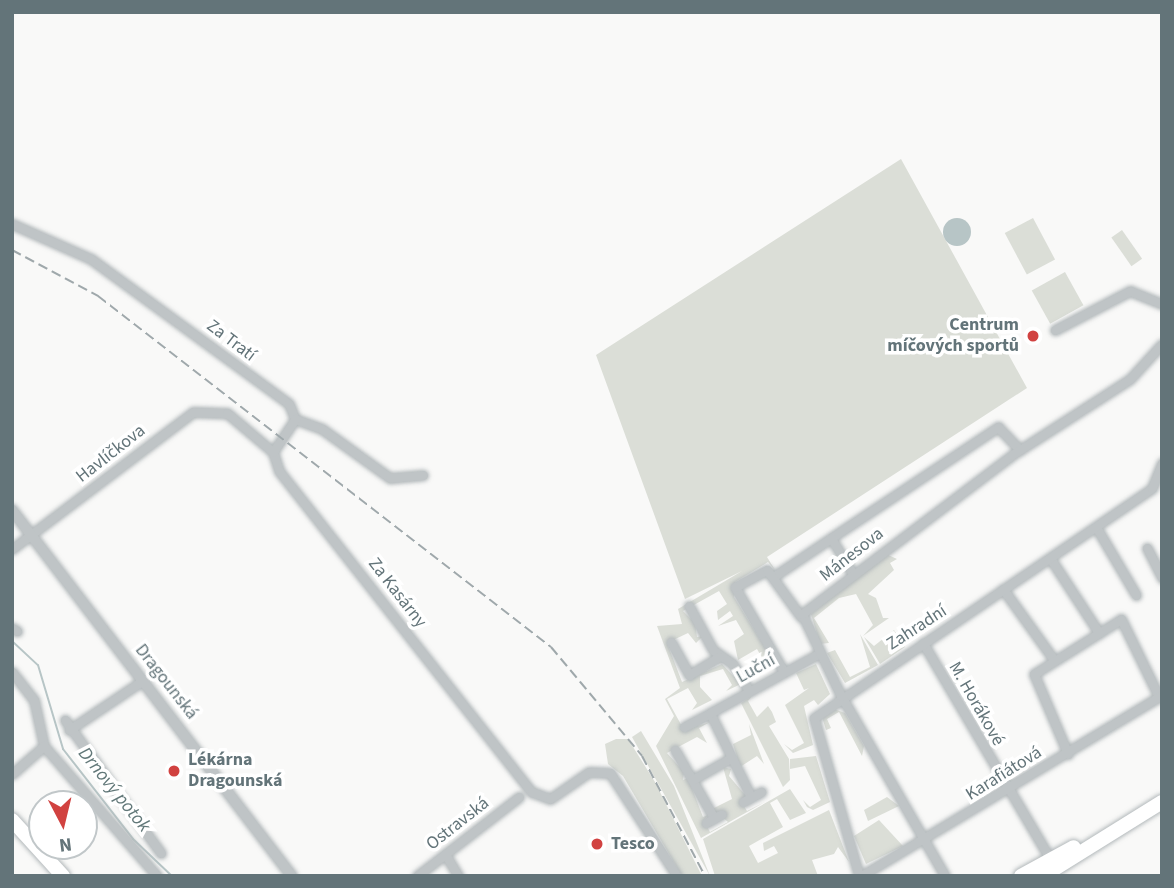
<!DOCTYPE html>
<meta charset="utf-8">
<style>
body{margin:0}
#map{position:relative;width:1174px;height:888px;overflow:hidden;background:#f9f9f8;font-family:"Source Sans 3",sans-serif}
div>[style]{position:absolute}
.green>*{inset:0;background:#dbded7;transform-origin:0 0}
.water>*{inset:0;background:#b7c5c6}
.round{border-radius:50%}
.stream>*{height:2px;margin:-1px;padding:0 1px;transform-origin:1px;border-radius:1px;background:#b7c5c6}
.roads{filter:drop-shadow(0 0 2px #b3b9bb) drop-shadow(0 0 2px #b3b9bb)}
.minor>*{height:9px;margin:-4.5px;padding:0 4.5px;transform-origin:4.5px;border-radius:4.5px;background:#bfc4c6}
.tertiary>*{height:10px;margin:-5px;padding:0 5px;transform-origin:5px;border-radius:5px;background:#bfc4c6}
.primary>*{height:14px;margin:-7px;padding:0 7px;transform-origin:7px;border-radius:7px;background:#fff}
.rail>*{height:2px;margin-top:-1px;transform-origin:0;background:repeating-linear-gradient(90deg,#9fa8ab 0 10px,transparent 0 15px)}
.dots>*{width:19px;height:19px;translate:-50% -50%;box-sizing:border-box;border:4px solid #fff;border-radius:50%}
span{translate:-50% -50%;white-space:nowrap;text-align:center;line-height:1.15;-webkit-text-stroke:7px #fff;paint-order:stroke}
.poi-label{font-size:18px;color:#637479;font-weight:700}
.right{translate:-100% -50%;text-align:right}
.left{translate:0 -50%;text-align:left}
.street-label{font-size:18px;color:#637479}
.water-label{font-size:19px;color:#627879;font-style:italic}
.frame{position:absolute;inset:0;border:14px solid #637479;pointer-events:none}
.north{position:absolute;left:28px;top:790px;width:70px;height:70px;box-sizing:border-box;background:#fff;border:2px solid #c1c7c9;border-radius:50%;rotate:173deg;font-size:19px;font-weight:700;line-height:28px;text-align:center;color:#637479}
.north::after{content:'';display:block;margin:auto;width:24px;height:32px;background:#d14240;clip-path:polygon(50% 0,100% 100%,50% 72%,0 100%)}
</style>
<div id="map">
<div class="green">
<div style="clip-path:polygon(901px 159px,1027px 388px,767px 557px,775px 570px,768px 562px,735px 582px,734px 597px,775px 664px,760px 672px,766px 665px,757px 649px,738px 660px,734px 641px,744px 634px,736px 620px,718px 626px,733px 616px,730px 611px,718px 620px,717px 611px,727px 604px,719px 591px,683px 611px,695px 623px,697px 637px,703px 636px,696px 643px,688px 633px,667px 643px,682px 682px,722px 664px,741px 684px,726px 691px,732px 685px,723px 669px,700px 676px,700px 687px,712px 700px,692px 710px,697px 703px,688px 688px,667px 699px,684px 730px,710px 722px,699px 728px,707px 743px,697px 737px,667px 753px,684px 772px,683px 780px,688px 778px,703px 817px,708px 815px,704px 820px,710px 832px,728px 822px,712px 809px,732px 799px,723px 767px,731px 769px,729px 776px,746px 796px,741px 801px,747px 811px,765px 802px,701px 838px,656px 746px,674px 716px,665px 699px,680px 688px,657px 626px,682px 624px,678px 609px,742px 571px,685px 599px,596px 355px)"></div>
<div style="left:1033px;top:218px;width:47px;height:32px;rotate:62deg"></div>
<div style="left:1122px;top:230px;width:35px;height:13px;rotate:55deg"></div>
<div style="left:1065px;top:272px;width:38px;height:38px;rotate:61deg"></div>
<div style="clip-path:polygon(886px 554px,897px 559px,890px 563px,894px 570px,868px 594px,876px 598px,883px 618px,889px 618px,863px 636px,873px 625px,856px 594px,839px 598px,814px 618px,829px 643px,820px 644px,811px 614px)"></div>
<div style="clip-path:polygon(894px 630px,905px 647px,880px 664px,864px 637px,874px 646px)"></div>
<div style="clip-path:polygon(860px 634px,878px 665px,845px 683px,827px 653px,835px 650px,850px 677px,870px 667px)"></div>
<div style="clip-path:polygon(816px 664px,830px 694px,818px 705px,814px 700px,804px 706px,813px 745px,793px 753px,784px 744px,792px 750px,804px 743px,785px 705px,809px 688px,804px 690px,796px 673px)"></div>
<div style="clip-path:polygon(752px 696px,748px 701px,757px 717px,768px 706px,772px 712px,776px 722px,769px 726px,789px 759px,790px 780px,783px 787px,741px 703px)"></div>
<div style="clip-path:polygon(834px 709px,845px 713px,864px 746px,862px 756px,839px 712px,827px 719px,831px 728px,826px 730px,822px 717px)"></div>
<div style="clip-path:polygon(749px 724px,764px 764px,757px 756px,740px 767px,733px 744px,751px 735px)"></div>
<div style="clip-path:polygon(641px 731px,674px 786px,710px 876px,632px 737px)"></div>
<div style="clip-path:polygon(616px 739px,628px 739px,655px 782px,702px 876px,682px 876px,623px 776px,608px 764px,605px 744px)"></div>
<div style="clip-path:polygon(816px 756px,830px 802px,813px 810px,807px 807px,803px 800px,810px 807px,821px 800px,805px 766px,790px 769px,790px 759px)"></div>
<div style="clip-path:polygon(790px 789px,806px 813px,790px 820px,777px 799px,770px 803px,783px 827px,749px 846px,758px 863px,778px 853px,774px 846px,764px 851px,763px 843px,829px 810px,849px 862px,838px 847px,834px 854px,812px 860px,818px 876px,715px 876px,703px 839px)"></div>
<div style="clip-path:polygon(887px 797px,899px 806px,868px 821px,864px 810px)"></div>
<div style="clip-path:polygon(879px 820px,903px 846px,866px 864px,854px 836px)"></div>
</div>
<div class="water">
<div class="round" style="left:943px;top:218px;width:28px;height:28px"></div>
</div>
<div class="stream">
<div style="left:12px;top:641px;width:35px;rotate:43deg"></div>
<div style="left:38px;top:665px;width:88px;rotate:73.4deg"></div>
<div style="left:63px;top:749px;width:114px;rotate:52.1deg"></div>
<div style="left:133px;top:839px;width:54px;rotate:43.5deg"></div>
</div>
<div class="roads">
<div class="minor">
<div style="left:12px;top:224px;width:86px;rotate:23.9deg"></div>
<div style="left:91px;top:259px;width:245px;rotate:36.2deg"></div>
<div style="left:289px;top:404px;width:16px;rotate:68deg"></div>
<div style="left:1055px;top:330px;width:85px;rotate:-27.5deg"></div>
<div style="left:1130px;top:291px;width:35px;rotate:22deg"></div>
<div style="left:295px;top:419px;width:29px;rotate:20deg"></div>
<div style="left:322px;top:429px;width:84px;rotate:35.8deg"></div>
<div style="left:390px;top:478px;width:33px;rotate:-5deg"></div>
<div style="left:273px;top:452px;width:20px;rotate:72deg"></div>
<div style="left:279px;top:471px;width:409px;rotate:51.8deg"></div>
<div style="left:532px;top:792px;width:19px;rotate:21deg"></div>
<div style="left:550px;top:799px;width:47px;rotate:-34.7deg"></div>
<div style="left:589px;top:772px;width:21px;rotate:3deg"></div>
<div style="left:610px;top:773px;width:123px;rotate:57deg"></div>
<div style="left:273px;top:452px;width:40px;rotate:-56deg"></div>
<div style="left:1096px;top:527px;width:79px;rotate:59.5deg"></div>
<div style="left:831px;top:538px;width:201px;rotate:-33.6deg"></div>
<div style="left:998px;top:427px;width:32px;rotate:46deg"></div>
<div style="left:1147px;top:548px;width:34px;rotate:63deg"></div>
<div style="left:12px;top:549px;width:227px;rotate:-37.1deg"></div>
<div style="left:193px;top:412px;width:34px;rotate:2deg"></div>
<div style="left:227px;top:413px;width:60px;rotate:40.3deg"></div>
<div style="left:1050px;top:558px;width:90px;rotate:56.8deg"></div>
<div style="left:1099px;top:633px;width:26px;rotate:-32deg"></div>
<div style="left:1121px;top:619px;width:87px;rotate:64deg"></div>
<div style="left:773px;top:577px;width:70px;rotate:-33.9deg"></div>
<div style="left:831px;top:538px;width:42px;rotate:58.6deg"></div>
<div style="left:1003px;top:589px;width:87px;rotate:54.3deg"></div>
<div style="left:689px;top:606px;width:50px;rotate:61.4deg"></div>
<div style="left:713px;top:650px;width:24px;rotate:35deg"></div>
<div style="left:733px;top:664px;width:31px;rotate:59deg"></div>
<div style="left:12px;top:628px;width:6px;rotate:31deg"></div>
<div style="left:671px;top:642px;width:38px;rotate:61deg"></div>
<div style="left:689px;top:675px;width:35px;rotate:-31deg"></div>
<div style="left:923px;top:643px;width:243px;rotate:59.5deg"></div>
<div style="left:12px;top:672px;width:36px;rotate:52deg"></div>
<div style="left:34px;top:700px;width:47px;rotate:77.7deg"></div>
<div style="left:44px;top:746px;width:172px;rotate:49deg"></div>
<div style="left:784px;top:672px;width:98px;rotate:-120deg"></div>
<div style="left:735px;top:587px;width:36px;rotate:-28deg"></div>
<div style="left:767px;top:570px;width:58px;rotate:54.1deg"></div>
<div style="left:65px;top:720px;width:164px;rotate:54.2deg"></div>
<div style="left:684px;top:727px;width:30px;rotate:-28deg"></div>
<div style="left:69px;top:730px;width:88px;rotate:-33.9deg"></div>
<div style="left:675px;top:750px;width:78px;rotate:60.2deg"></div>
<div style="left:1068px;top:754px;width:87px;rotate:-113deg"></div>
<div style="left:1034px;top:674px;width:77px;rotate:-32.2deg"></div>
<div style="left:12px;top:774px;width:43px;rotate:-41.2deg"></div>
<div style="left:692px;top:780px;width:45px;rotate:-29.4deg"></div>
<div style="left:751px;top:797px;width:93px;rotate:-116deg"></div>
<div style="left:710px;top:713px;width:123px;rotate:-28.6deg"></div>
<div style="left:743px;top:802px;width:21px;rotate:-29deg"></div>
<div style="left:706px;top:823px;width:18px;rotate:-29deg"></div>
<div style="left:445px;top:854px;width:26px;rotate:59deg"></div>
<div style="left:417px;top:876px;width:129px;rotate:-37.8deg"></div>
<div style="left:859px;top:876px;width:164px;rotate:-105.9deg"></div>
<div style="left:814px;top:718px;width:409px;rotate:-34.2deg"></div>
<div style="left:1152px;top:488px;width:27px;rotate:-68deg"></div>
<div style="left:861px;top:876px;width:351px;rotate:-31deg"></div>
<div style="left:945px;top:876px;width:208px;rotate:-120deg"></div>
<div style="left:841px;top:696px;width:91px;rotate:-115.4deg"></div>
<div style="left:802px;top:614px;width:263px;rotate:-37.1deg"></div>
<div style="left:1012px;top:455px;width:140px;rotate:-32.8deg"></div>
<div style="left:1130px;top:379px;width:47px;rotate:-47.6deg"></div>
</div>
<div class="tertiary">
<div style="left:12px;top:510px;width:461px;rotate:52.6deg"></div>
</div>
<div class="primary">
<div style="left:12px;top:820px;width:76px;rotate:47.7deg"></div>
<div style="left:1021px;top:876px;width:60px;rotate:-28.7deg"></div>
<div style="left:1043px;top:876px;width:140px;rotate:-31.9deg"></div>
</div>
</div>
<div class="rail">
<div style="left:12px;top:250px;width:98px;rotate:28.1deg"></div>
<div style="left:98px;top:296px;width:573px;rotate:37.77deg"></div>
<div style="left:551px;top:647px;width:142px;rotate:50.1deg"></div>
<div style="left:642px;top:756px;width:136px;rotate:62.3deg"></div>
</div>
<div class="dots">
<div style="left:1033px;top:336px;background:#d14240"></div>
<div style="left:174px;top:771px;background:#d14240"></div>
<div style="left:597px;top:844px;background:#d14240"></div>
</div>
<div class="poi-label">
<span class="right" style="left:1019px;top:336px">Centrum<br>míčových sportů</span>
<span class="left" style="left:188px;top:771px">Lékárna<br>Dragounská</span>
<span class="left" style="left:611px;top:844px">Tesco</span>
</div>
<div class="street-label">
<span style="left:231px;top:341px;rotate:37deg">Za Tratí</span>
<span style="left:111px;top:454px;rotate:-38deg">Havlíčkova</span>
<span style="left:852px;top:555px;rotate:-38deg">Mánesova</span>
<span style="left:397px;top:593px;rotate:52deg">Za Kasárny</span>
<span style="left:917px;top:628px;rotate:-33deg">Zahradní</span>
<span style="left:756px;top:669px;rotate:-29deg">Luční</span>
<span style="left:166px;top:682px;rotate:52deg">Dragounská</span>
<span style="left:976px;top:704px;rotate:60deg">M. Horákové</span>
<span style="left:1004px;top:774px;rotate:-32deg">Karafiátová</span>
<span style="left:458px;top:824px;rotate:-38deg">Ostravská</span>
</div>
<div class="water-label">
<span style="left:114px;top:790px;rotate:51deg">Drnový potok</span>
</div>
<div class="frame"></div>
<div class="north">N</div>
</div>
